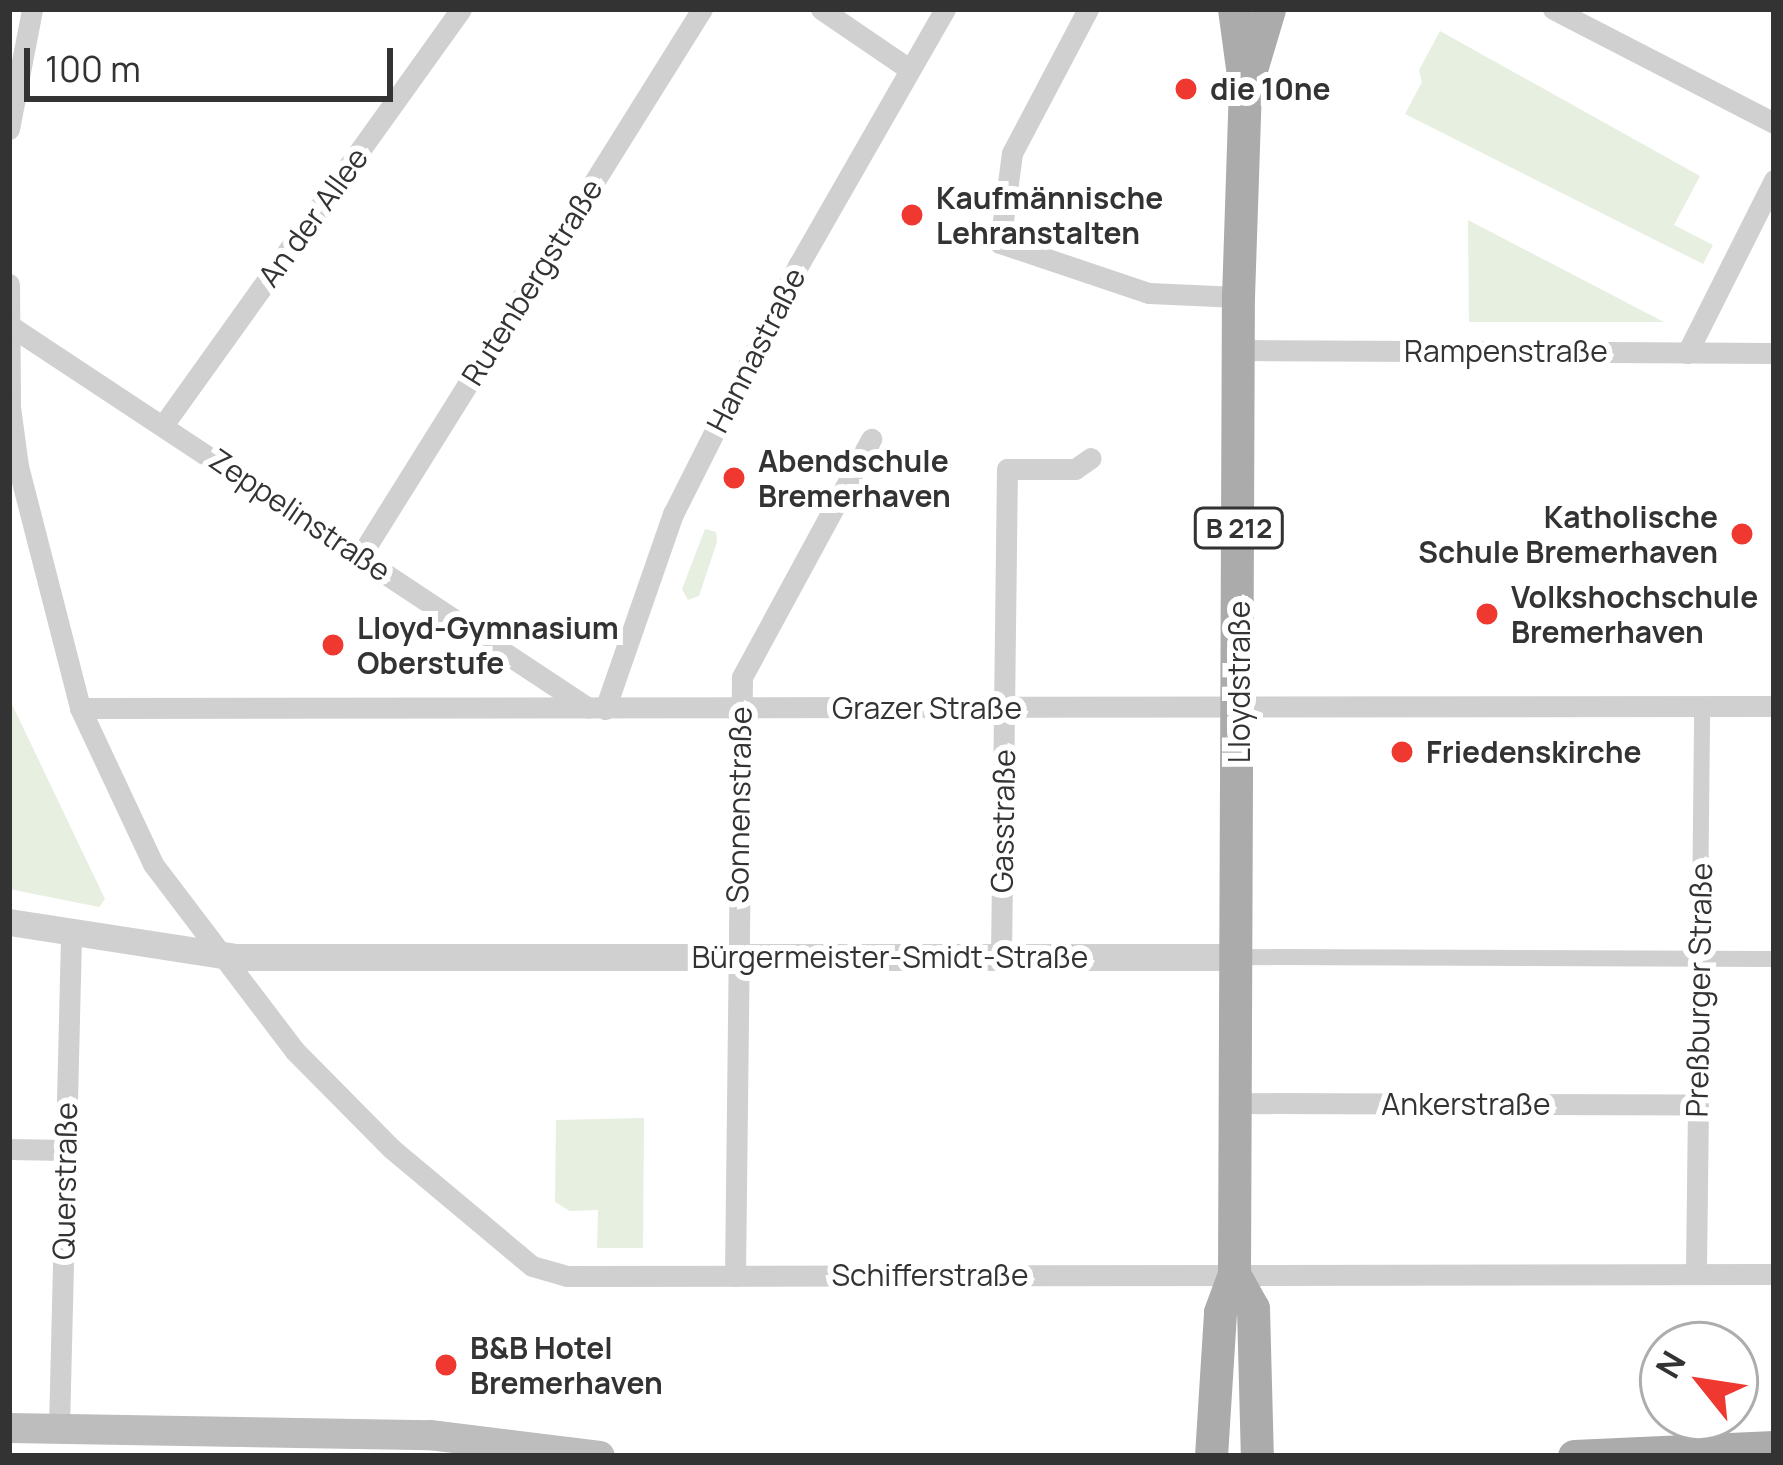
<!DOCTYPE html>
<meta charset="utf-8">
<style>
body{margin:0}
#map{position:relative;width:1783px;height:1465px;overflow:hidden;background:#fff;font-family:Manrope,sans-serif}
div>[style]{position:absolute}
.green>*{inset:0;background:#e7efe1}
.pedestrian>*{height:16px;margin:-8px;padding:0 8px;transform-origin:8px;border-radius:8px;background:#d0d0d0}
.minor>*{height:21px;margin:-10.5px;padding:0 10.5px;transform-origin:10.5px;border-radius:10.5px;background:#d0d0d0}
.tertiary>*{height:27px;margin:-13.5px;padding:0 13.5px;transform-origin:13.5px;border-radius:13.5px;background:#d0d0d0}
.secondary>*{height:30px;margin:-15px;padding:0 15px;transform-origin:15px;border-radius:15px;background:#bdbdbd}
.primary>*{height:33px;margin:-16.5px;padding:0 16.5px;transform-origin:16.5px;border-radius:16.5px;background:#ababab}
.dots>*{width:33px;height:33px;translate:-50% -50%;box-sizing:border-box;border:6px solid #fff;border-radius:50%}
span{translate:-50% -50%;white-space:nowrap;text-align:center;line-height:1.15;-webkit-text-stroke:12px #fff;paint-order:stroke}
.shield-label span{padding:3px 9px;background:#fff;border:3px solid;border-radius:9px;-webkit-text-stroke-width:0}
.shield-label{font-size:27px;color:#333;font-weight:700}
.poi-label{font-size:30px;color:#333;font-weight:700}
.left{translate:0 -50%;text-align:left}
.right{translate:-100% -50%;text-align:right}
.street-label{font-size:30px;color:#333}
.frame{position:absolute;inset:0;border:12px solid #333;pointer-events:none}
.north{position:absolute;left:1639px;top:1321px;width:120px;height:120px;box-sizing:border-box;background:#fff;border:3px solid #adadad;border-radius:50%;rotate:300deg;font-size:33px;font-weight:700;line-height:48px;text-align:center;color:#333}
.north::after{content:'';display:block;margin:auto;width:42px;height:54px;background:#ee3830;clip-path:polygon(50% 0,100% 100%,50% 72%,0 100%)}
.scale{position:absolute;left:24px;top:48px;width:369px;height:54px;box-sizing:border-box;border:6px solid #333;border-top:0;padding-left:15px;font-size:36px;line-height:42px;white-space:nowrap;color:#333;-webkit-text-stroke:9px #fff;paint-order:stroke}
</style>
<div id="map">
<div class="green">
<div style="clip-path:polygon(1440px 31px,1700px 176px,1674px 225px,1713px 245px,1703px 264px,1405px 114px,1422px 82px,1419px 70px)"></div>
<div style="clip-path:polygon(1468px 220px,1664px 322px,1469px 322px)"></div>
<div style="clip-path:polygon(705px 529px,716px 532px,717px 542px,699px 596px,688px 600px,682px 589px)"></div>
<div style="clip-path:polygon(9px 698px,105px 899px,99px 907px,9px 889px)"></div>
<div style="clip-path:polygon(644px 1118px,643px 1248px,597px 1248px,598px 1210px,570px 1211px,555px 1202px,556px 1120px)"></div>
</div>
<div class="pedestrian">
<div style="left:1236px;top:957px;width:538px;rotate:0.21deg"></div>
<div style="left:1698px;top:1105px;width:400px;rotate:-89.4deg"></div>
</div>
<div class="minor">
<div style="left:821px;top:9px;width:107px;rotate:34.3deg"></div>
<div style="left:1088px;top:9px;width:163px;rotate:117.8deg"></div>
<div style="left:1012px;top:153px;width:91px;rotate:97.6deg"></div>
<div style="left:1000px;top:243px;width:157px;rotate:18.6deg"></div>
<div style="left:1149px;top:293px;width:89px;rotate:2.6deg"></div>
<div style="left:1553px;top:9px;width:249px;rotate:27.3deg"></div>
<div style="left:9px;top:129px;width:122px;rotate:-79.1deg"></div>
<div style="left:9px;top:284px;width:123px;rotate:89.5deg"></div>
<div style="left:10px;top:407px;width:60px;rotate:82.3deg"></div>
<div style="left:18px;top:466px;width:250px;rotate:75.6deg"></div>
<div style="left:80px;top:708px;width:172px;rotate:64.9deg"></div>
<div style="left:153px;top:864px;width:235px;rotate:52.8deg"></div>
<div style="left:295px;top:1051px;width:138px;rotate:45.3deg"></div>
<div style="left:392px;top:1149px;width:182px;rotate:39.9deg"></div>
<div style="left:532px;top:1266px;width:36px;rotate:16deg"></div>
<div style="left:567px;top:1276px;width:1207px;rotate:-0.09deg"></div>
<div style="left:9px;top:325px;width:694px;rotate:33.48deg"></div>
<div style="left:1238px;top:350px;width:536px;rotate:0.32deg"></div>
<div style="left:1687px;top:353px;width:194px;rotate:-63.3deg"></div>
<div style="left:164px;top:424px;width:510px;rotate:-54.41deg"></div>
<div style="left:361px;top:555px;width:644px;rotate:-58.01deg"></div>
<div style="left:80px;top:708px;width:1694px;rotate:-0.07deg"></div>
<div style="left:605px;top:709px;width:207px;rotate:-70.8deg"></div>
<div style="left:673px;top:514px;width:280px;rotate:-63.3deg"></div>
<div style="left:799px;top:264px;width:294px;rotate:-60.2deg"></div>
<div style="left:1001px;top:957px;width:488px;rotate:-89.3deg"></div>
<div style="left:1007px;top:469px;width:68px"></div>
<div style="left:1075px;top:469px;width:19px;rotate:-35deg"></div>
<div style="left:1234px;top:1103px;width:464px;rotate:0.2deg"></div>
<div style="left:1698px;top:1105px;width:169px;rotate:90.7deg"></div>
<div style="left:9px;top:1149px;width:57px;rotate:1deg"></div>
<div style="left:735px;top:1276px;width:599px;rotate:-89.33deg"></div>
<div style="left:742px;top:677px;width:271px;rotate:-61.5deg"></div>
<div style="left:59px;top:1428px;width:493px;rotate:-88.6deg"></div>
</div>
<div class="tertiary">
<div style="left:9px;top:922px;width:230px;rotate:8.8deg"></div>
<div style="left:236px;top:957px;width:1000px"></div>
</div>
<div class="secondary">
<div style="left:9px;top:1428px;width:421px;rotate:1deg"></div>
<div style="left:430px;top:1435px;width:171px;rotate:7deg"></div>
</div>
<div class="primary">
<div style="left:1247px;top:83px;width:77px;rotate:-73.4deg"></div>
<div style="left:1234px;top:1274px;width:39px;rotate:61deg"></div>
<div style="left:1253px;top:1308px;width:148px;rotate:88.5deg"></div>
<div style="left:1211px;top:1456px;width:144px;rotate:-86.4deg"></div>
<div style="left:1220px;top:1312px;width:40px;rotate:-69.8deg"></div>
<div style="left:1234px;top:1274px;width:977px;rotate:-89.77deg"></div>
<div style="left:1238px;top:297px;width:207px;rotate:-88.1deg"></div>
<div style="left:1245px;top:90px;width:82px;rotate:-97.7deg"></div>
<div style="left:1574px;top:1456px;width:200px;rotate:-2.6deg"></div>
</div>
<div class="dots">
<div style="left:1186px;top:89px;background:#ee3830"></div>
<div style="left:912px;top:215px;background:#ee3830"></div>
<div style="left:734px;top:478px;background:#ee3830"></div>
<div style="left:1742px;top:534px;background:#ee3830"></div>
<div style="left:1487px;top:614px;background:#ee3830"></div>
<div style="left:333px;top:645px;background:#ee3830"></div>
<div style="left:1402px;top:752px;background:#ee3830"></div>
<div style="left:446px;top:1365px;background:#ee3830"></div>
</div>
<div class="shield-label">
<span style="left:1239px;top:528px">B 212</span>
</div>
<div class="poi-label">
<span class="left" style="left:1210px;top:89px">die 10ne</span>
<span class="left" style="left:936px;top:215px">Kaufmännische<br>Lehranstalten</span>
<span class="left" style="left:758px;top:478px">Abendschule<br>Bremerhaven</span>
<span class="right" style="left:1718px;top:534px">Katholische<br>Schule Bremerhaven</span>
<span class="left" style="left:1511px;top:614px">Volkshochschule<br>Bremerhaven</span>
<span class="left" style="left:357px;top:645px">Lloyd-Gymnasium<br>Oberstufe</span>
<span class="left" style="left:1426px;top:752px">Friedenskirche</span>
<span class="left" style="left:470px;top:1365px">B&amp;B Hotel<br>Bremerhaven</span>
</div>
<div class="street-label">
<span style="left:313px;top:217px;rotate:-54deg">An der Allee</span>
<span style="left:532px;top:282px;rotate:-58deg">Rutenbergstraße</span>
<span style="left:756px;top:350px;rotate:-63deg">Hannastraße</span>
<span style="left:1506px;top:351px">Rampenstraße</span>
<span style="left:300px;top:515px;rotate:34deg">Zeppelinstraße</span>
<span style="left:1239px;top:682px;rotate:-90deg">Lloydstraße</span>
<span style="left:927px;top:708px">Grazer Straße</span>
<span style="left:739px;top:805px;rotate:-89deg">Sonnenstraße</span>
<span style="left:1003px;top:821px;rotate:-89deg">Gasstraße</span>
<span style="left:890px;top:957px">Bürgermeister-Smidt-Straße</span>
<span style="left:1699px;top:990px;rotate:-89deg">Preßburger Straße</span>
<span style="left:1466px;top:1104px">Ankerstraße</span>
<span style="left:65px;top:1181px;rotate:-89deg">Querstraße</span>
<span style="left:930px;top:1275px">Schifferstraße</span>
</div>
<div class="frame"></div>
<div class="north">N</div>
<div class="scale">100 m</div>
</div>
